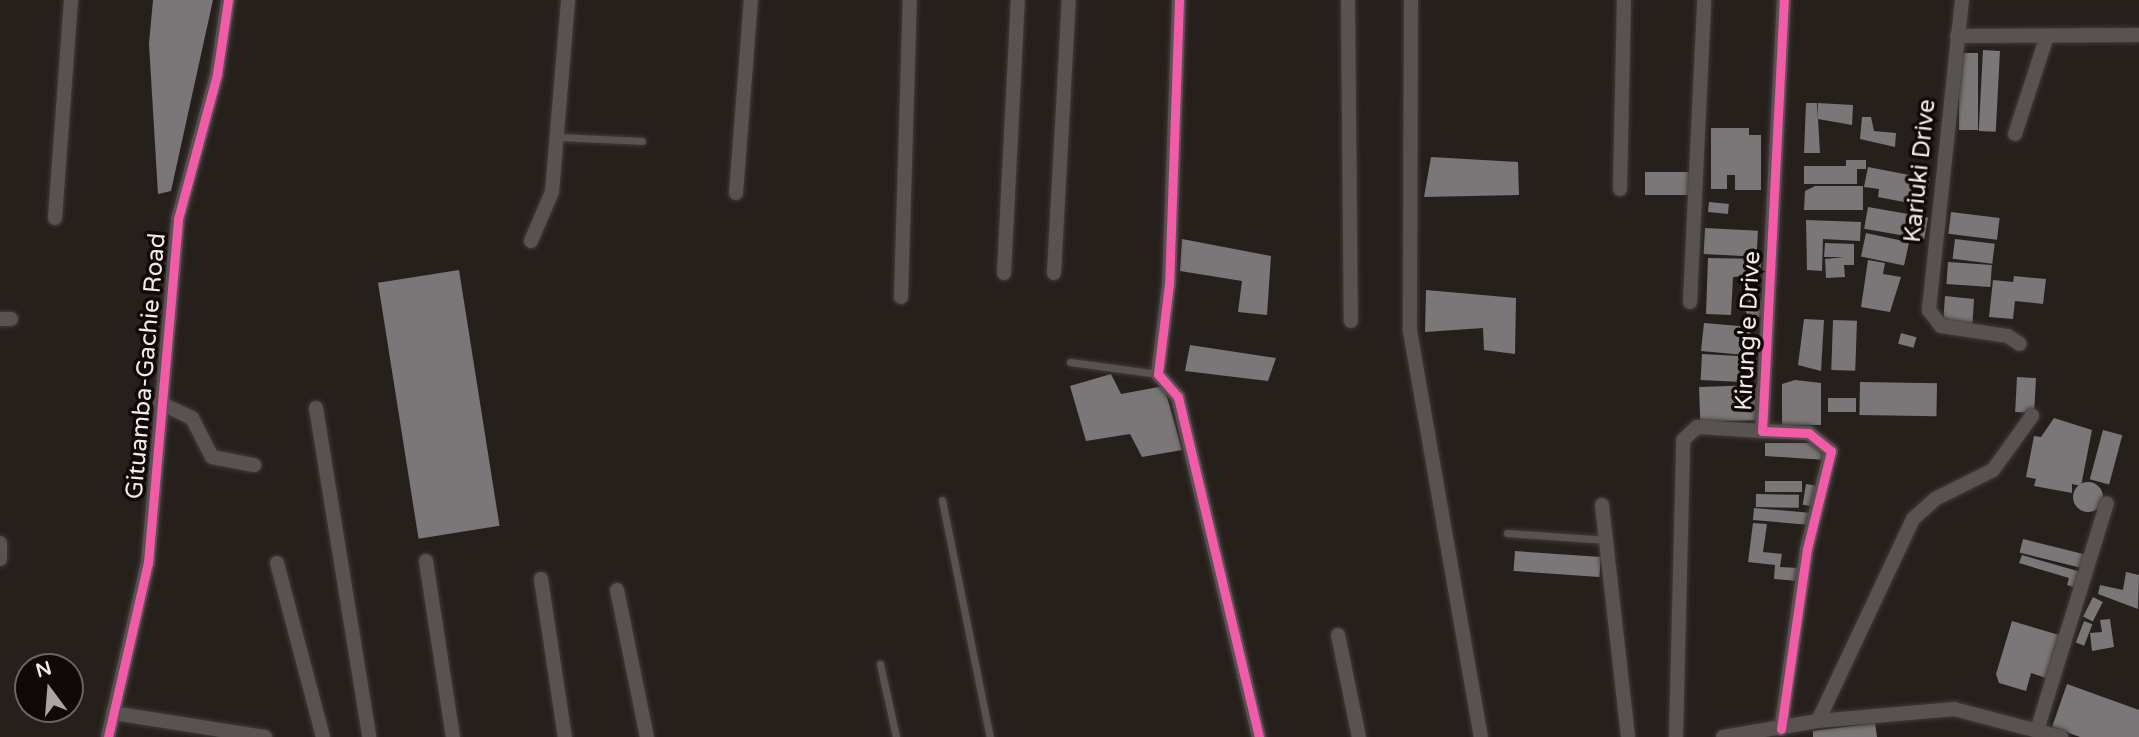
<!DOCTYPE html>
<style>
body{margin:0}
#map{position:relative;width:2139px;height:737px;overflow:hidden;background:#26201d;font-family:"Varela Round",sans-serif}
div>[style]{position:absolute}
.building>*{inset:0;background:#7b7677;transform-origin:0 0}
.round{border-radius:50%}
.roads{filter:drop-shadow(0 0 2px #403b38) drop-shadow(0 0 2px #403b38)}
.lane>*{height:7px;margin:-3.5px;padding:0 3.5px;transform-origin:3.5px;border-radius:3.5px;background:#585351}
.street>*{height:14px;margin:-7px;padding:0 7px;transform-origin:7px;border-radius:7px;background:#585351}
.cycleway>*{height:9px;margin:-4.5px;padding:0 4.5px;transform-origin:4.5px;border-radius:4.5px;background:#f35aa7}
span{translate:-50% -50%;white-space:nowrap;text-align:center;line-height:1.15;-webkit-text-stroke:7px #0f0a08;paint-order:stroke}
.street-label{font-size:24px;color:#f2ebe7}
.north{position:absolute;left:14px;top:653px;width:70px;height:70px;box-sizing:border-box;background:#0f0a08;border:2px solid #6a6461;border-radius:50%;rotate:344deg;font-size:19px;font-weight:700;line-height:28px;text-align:center;color:#f2ebe7}
.north::after{content:'';display:block;margin:auto;width:24px;height:32px;background:#aba4a0;clip-path:polygon(50% 0,100% 100%,50% 72%,0 100%)}
</style>
<div id="map">
<div class="building">
<div style="clip-path:polygon(153px 0,213px 0,171px 191px,158px 194px,149px 44px)"></div>
<div style="left:1983px;top:50px;width:17px;height:81px;rotate:3deg"></div>
<div style="left:1959px;top:53px;width:19px;height:77px"></div>
<div style="clip-path:polygon(1806px 103px,1817px 103px,1820px 153px,1804px 153px)"></div>
<div style="clip-path:polygon(1818px 103px,1853px 105px,1852px 125px,1818px 119px)"></div>
<div style="clip-path:polygon(1862px 117px,1871px 117px,1874px 131px,1896px 133px,1895px 147px,1860px 139px)"></div>
<div style="clip-path:polygon(1711px 128px,1749px 128px,1749px 135px,1761px 135px,1761px 190px,1735px 190px,1735px 175px,1727px 175px,1727px 189px,1711px 189px)"></div>
<div style="clip-path:polygon(1431px 157px,1518px 162px,1519px 195px,1424px 197px)"></div>
<div style="clip-path:polygon(1846px 160px,1866px 160px,1866px 169px,1857px 169px,1857px 184px,1804px 184px,1804px 166px,1846px 166px)"></div>
<div style="clip-path:polygon(1868px 167px,1930px 179px,1925px 206px,1878px 197px,1879px 189px,1864px 187px)"></div>
<div style="left:1645px;top:172px;width:46px;height:23px"></div>
<div style="clip-path:polygon(1815px 186px,1863px 186px,1863px 210px,1804px 210px,1805px 191px)"></div>
<div style="left:1709px;top:202px;width:20px;height:10px;rotate:6deg"></div>
<div style="left:1868px;top:207px;width:61px;height:22px;rotate:10deg"></div>
<div style="left:1951px;top:212px;width:49px;height:22px;rotate:7deg"></div>
<div style="clip-path:polygon(1806px 220px,1861px 222px,1860px 241px,1823px 239px,1822px 271px,1807px 270px)"></div>
<div style="left:1705px;top:228px;width:53px;height:26px;rotate:3deg"></div>
<div style="left:1866px;top:233px;width:44px;height:24px;rotate:12deg"></div>
<div style="clip-path:polygon(1182px 239px,1271px 256px,1267px 315px,1238px 312px,1242px 281px,1180px 271px)"></div>
<div style="left:1955px;top:239px;width:40px;height:20px;rotate:7deg"></div>
<div style="clip-path:polygon(1825px 243px,1854px 244px,1854px 265px,1844px 265px,1845px 277px,1826px 278px,1825px 259px,1844px 257px,1824px 257px)"></div>
<div style="clip-path:polygon(1708px 258px,1761px 259px,1761px 275px,1733px 277px,1731px 315px,1706px 314px)"></div>
<div style="clip-path:polygon(1868px 260px,1885px 263px,1883px 274px,1901px 277px,1890px 312px,1861px 307px)"></div>
<div style="left:1948px;top:262px;width:44px;height:22px;rotate:4deg"></div>
<div style="left:459px;top:270px;width:259px;height:82px;rotate:81deg"></div>
<div style="clip-path:polygon(2014px 276px,2046px 279px,2043px 304px,2015px 301px,2013px 319px,1989px 317px,1993px 280px,2013px 282px)"></div>
<div style="clip-path:polygon(1426px 290px,1516px 298px,1515px 354px,1484px 350px,1483px 328px,1425px 332px)"></div>
<div style="clip-path:polygon(1945px 296px,1974px 299px,1972px 330px,1943px 324px)"></div>
<div class="round" style="left:1745px;top:298px;width:20px;height:20px"></div>
<div style="clip-path:polygon(1804px 319px,1824px 320px,1821px 371px,1798px 365px)"></div>
<div style="left:1833px;top:320px;width:24px;height:50px;rotate:2deg"></div>
<div style="clip-path:polygon(1704px 323px,1751px 327px,1750px 335px,1761px 337px,1757px 356px,1747px 337px,1745px 355px,1701px 351px)"></div>
<div style="left:1901px;top:333px;width:16px;height:11px;rotate:15deg"></div>
<div style="clip-path:polygon(1190px 345px,1276px 358px,1268px 381px,1185px 371px)"></div>
<div style="left:1702px;top:354px;width:41px;height:26px;rotate:3deg"></div>
<div style="clip-path:polygon(1111px 374px,1121px 394px,1164px 386px,1182px 450px,1142px 457px,1130px 434px,1086px 441px,1070px 386px)"></div>
<div style="left:2017px;top:377px;width:19px;height:35px;rotate:3deg"></div>
<div style="clip-path:polygon(1795px 380px,1821px 383px,1821px 425px,1782px 425px,1782px 384px)"></div>
<div style="left:1860px;top:382px;width:77px;height:33px;rotate:1deg"></div>
<div style="left:1759px;top:385px;width:35px;height:60px;rotate:88deg"></div>
<div style="left:1828px;top:398px;width:28px;height:14px"></div>
<div style="clip-path:polygon(2054px 418px,2092px 430px,2081px 486px,2072px 484px,2072px 493px,2034px 486px,2036px 479px,2026px 477px,2034px 436px,2041px 437px)"></div>
<div style="left:2103px;top:430px;width:20px;height:51px;rotate:15deg"></div>
<div style="clip-path:polygon(1765px 443px,1826px 443px,1826px 460px,1765px 456px)"></div>
<div style="left:1765px;top:481px;width:37px;height:11px"></div>
<div class="round" style="left:2073px;top:482px;width:30px;height:30px"></div>
<div style="left:1806px;top:484px;width:12px;height:21px;rotate:9deg"></div>
<div style="left:1756px;top:494px;width:43px;height:13px;rotate:1deg"></div>
<div style="left:1754px;top:508px;width:58px;height:12px;rotate:5deg"></div>
<div style="clip-path:polygon(1753px 523px,1767px 524px,1763px 552px,1782px 554px,1780px 567px,1798px 568px,1797px 581px,1774px 579px,1775px 565px,1748px 562px)"></div>
<div style="left:2023px;top:539px;width:65px;height:14px;rotate:14deg"></div>
<div style="left:1515px;top:551px;width:86px;height:20px;rotate:4deg"></div>
<div style="clip-path:polygon(2022px 555px,2081px 572px,2076px 588px,2067px 585px,2069px 578px,2019px 563px)"></div>
<div style="clip-path:polygon(2126px 572px,2139px 575px,2138px 609px,2098px 594px,2100px 585px,2123px 590px)"></div>
<div style="left:2093px;top:597px;width:11px;height:22px;rotate:27deg"></div>
<div style="clip-path:polygon(2110px 619px,2114px 647px,2092px 651px,2090px 633px,2102px 632px,2100px 620px)"></div>
<div style="clip-path:polygon(2012px 621px,2059px 635px,2046px 678px,2031px 673px,2026px 691px,1999px 683px,1996px 674px)"></div>
<div style="left:2084px;top:621px;width:9px;height:23px;rotate:21deg"></div>
<div style="clip-path:polygon(2067px 684px,2139px 710px,2139px 737px,2080px 737px,2052px 727px)"></div>
<div style="clip-path:polygon(1875px 723px,1877px 737px,1813px 737px,1813px 731px)"></div>
</div>
<div class="roads">
<div class="lane">
<div style="left:558px;top:137px;width:84px;rotate:2.7deg"></div>
<div style="left:1070px;top:362px;width:89px;rotate:7.8deg"></div>
<div style="left:942px;top:500px;width:242px;rotate:78.6deg"></div>
<div style="left:1507px;top:533px;width:100px;rotate:4deg"></div>
<div style="left:880px;top:664px;width:75px;rotate:77.6deg"></div>
</div>
<div class="street">
<div style="left:1179px;top:0;width:284px;rotate:92deg"></div>
<div style="left:1169px;top:284px;width:91px;rotate:97deg"></div>
<div style="left:1158px;top:374px;width:30px;rotate:49deg"></div>
<div style="left:1178px;top:397px;width:350px;rotate:76.6deg"></div>
<div style="left:1348px;top:0;width:321px;rotate:89.5deg"></div>
<div style="left:1411px;top:0;width:331px;rotate:90.2deg"></div>
<div style="left:1410px;top:331px;width:412px;rotate:80.1deg"></div>
<div style="left:1962px;top:0;width:312px;rotate:96.1deg"></div>
<div style="left:1929px;top:310px;width:20px;rotate:53deg"></div>
<div style="left:1941px;top:326px;width:68px;rotate:8.5deg"></div>
<div style="left:2008px;top:336px;width:14px;rotate:34deg"></div>
<div style="left:1957px;top:36px;width:182px;rotate:-0.3deg"></div>
<div style="left:2015px;top:134px;width:100px;rotate:-71.9deg"></div>
<div style="left:1620px;top:189px;width:189px;rotate:-88.8deg"></div>
<div style="left:736px;top:193px;width:194px;rotate:-85.6deg"></div>
<div style="left:55px;top:218px;width:219px;rotate:-85.8deg"></div>
<div style="left:531px;top:241px;width:53px;rotate:-66.8deg"></div>
<div style="left:552px;top:192px;width:193px;rotate:-85.2deg"></div>
<div style="left:1004px;top:273px;width:273px;rotate:-87.1deg"></div>
<div style="left:1054px;top:273px;width:273px;rotate:-86.9deg"></div>
<div style="left:901px;top:297px;width:297px;rotate:-88.3deg"></div>
<div style="left:1690px;top:302px;width:302px;rotate:-87.3deg"></div>
<div style="left:0;top:319px;width:11px"></div>
<div style="left:160px;top:403px;width:35px;rotate:25deg"></div>
<div style="left:192px;top:418px;width:44px;rotate:62.9deg"></div>
<div style="left:212px;top:457px;width:43px;rotate:10.8deg"></div>
<div style="left:316px;top:408px;width:333px;rotate:80.8deg"></div>
<div style="left:1602px;top:505px;width:233px;rotate:83.6deg"></div>
<div style="left:0;top:543px;width:16px;rotate:90deg"></div>
<div style="left:426px;top:561px;width:178px;rotate:81.3deg"></div>
<div style="left:277px;top:563px;width:180px;rotate:75.2deg"></div>
<div style="left:541px;top:579px;width:160px;rotate:81.4deg"></div>
<div style="left:617px;top:590px;width:150px;rotate:78.5deg"></div>
<div style="left:1338px;top:635px;width:104px;rotate:78.4deg"></div>
<div style="left:113px;top:713px;width:154px;rotate:9deg"></div>
<div style="left:1818px;top:721px;width:223px;rotate:-64.8deg"></div>
<div style="left:1913px;top:519px;width:30px;rotate:-42deg"></div>
<div style="left:1935px;top:499px;width:65px;rotate:-26.6deg"></div>
<div style="left:1993px;top:470px;width:67px;rotate:-54.2deg"></div>
<div style="left:2038px;top:727px;width:234px;rotate:-72.9deg"></div>
<div style="left:1781px;top:729px;width:182px;rotate:-81.8deg"></div>
<div style="left:1807px;top:549px;width:101px;rotate:-76.2deg"></div>
<div style="left:1831px;top:451px;width:28px;rotate:-141deg"></div>
<div style="left:1809px;top:433px;width:47px;rotate:-177.6deg"></div>
<div style="left:1762px;top:431px;width:432px;rotate:-87.1deg"></div>
<div style="left:108px;top:737px;width:179px;rotate:-77.1deg"></div>
<div style="left:148px;top:563px;width:345px;rotate:-85deg"></div>
<div style="left:178px;top:219px;width:150px;rotate:-74.9deg"></div>
<div style="left:217px;top:74px;width:75px;rotate:-81.5deg"></div>
<div style="left:1676px;top:737px;width:297px;rotate:-88.6deg"></div>
<div style="left:1683px;top:440px;width:19px;rotate:-43deg"></div>
<div style="left:1697px;top:427px;width:65px;rotate:3.5deg"></div>
<div style="left:1723px;top:737px;width:96px;rotate:-9.6deg"></div>
<div style="left:1818px;top:721px;width:137px;rotate:-5deg"></div>
<div style="left:1954px;top:709px;width:111px;rotate:14.7deg"></div>
</div>
</div>
<div class="cycleway">
<div style="left:1179px;top:0;width:284px;rotate:92deg"></div>
<div style="left:1169px;top:284px;width:91px;rotate:97deg"></div>
<div style="left:1158px;top:374px;width:30px;rotate:49deg"></div>
<div style="left:1178px;top:397px;width:350px;rotate:76.6deg"></div>
<div style="left:1781px;top:729px;width:182px;rotate:-81.8deg"></div>
<div style="left:1807px;top:549px;width:101px;rotate:-76.2deg"></div>
<div style="left:1831px;top:451px;width:28px;rotate:-141deg"></div>
<div style="left:1809px;top:433px;width:47px;rotate:-177.6deg"></div>
<div style="left:1762px;top:431px;width:432px;rotate:-87.1deg"></div>
<div style="left:108px;top:737px;width:179px;rotate:-77.1deg"></div>
<div style="left:148px;top:563px;width:345px;rotate:-85deg"></div>
<div style="left:178px;top:219px;width:150px;rotate:-74.9deg"></div>
<div style="left:217px;top:74px;width:75px;rotate:-81.5deg"></div>
</div>
<div class="street-label">
<span style="left:1920px;top:171px;rotate:-84deg">Kariuki Drive</span>
<span style="left:1748px;top:331px;rotate:-87deg">Kirung'e Drive</span>
<span style="left:146px;top:366px;rotate:-85deg">Gituamba-Gachie Road</span>
</div>
<div class="north">N</div>
</div>
